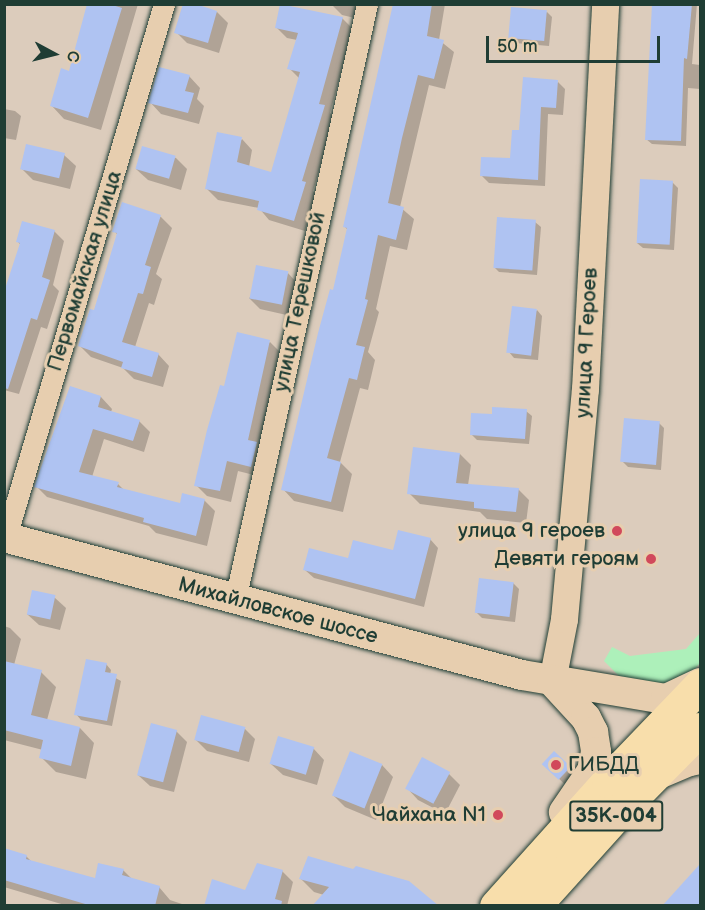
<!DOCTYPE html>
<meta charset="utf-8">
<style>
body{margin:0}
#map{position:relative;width:705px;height:910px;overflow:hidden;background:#dcccbc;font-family:"Balsamiq Sans",sans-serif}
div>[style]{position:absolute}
.green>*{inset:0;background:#adf0ba}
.shadow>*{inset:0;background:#0003;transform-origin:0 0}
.building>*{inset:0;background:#afc3f2;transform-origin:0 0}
.roads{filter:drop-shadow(0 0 2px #1f3d34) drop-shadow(0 0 2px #1f3d34)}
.minor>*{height:21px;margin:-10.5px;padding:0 10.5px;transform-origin:10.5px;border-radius:10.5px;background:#e7ceaf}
.tertiary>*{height:27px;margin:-13.5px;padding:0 13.5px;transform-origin:13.5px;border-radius:13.5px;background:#e7ceaf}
.secondary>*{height:30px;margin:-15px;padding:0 15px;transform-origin:15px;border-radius:15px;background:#e7ceaf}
.primary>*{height:33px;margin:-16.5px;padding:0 16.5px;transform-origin:16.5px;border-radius:16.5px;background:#f8deab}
.dots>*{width:16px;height:16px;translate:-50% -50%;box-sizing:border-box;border:3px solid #e7ceaf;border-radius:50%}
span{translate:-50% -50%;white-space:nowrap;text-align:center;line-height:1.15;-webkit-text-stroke:6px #e7ceaf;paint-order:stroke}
.shield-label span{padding:2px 4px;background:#e7ceaf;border:2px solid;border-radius:4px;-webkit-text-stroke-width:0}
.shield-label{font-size:20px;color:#1f3d34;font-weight:700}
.street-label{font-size:21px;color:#1f3d34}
.poi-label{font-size:21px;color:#1f3d34}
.right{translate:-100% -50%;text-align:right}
.left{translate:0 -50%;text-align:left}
.frame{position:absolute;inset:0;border:6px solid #1f3d34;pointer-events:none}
.north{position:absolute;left:24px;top:24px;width:60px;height:60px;-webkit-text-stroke:4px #e7ceaf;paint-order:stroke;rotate:97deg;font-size:16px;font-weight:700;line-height:24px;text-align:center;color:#1f3d34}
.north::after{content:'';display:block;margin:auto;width:21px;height:27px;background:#1f3d34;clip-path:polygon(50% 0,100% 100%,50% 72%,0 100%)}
.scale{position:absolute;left:486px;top:36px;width:174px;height:27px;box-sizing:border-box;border:3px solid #1f3d34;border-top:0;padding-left:8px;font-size:18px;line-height:21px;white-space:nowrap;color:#1f3d34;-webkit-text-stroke:4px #e7ceaf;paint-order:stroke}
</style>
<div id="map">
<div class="green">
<div style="clip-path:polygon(700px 633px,700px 663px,679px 687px,620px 677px,604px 661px,612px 647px,630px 656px,686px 649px)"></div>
</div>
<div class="shadow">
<div style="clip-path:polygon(89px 4px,138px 4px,101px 130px,64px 119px,52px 106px,70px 72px)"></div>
<div style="clip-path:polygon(331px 4px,362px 4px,359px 19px,342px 15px)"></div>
<div style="clip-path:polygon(398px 4px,445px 4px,439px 40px,454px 52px,445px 89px,429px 85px,400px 207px,414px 219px,407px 250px,390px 246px,376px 309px,379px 312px,368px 352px,375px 360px,368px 390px,360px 388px,340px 462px,352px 474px,343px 512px,294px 501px,283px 489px,334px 292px,348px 230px,344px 226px)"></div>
<div style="clip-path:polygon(654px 4px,697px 4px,692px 64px,700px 65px,700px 89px,688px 88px,686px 146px,652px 144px,646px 139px)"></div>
<div style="clip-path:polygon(217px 12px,228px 23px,219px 53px,187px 43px,176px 32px)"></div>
<div style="clip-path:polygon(547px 12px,552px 17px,549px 46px,515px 43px,509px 37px)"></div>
<div style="clip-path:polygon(342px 18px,353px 29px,330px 113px,335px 117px,313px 191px,316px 194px,305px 231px,269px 220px,259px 208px,218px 200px,207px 189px,242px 139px,252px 150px,249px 167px,272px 173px,300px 79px,289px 68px,297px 40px,287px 38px,276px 27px)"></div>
<div style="clip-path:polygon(189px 76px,200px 88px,197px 99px,204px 106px,199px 124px,161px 114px,150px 102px)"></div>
<div style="clip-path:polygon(558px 82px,565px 89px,563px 115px,548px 114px,545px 186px,489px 183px,482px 176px,512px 160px,520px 132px)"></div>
<div style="clip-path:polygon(4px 109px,15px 111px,21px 116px,16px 140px,4px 138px)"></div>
<div style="clip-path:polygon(143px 148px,176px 158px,187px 169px,181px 190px,148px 180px,136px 169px)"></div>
<div style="clip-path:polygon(64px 155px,76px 166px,70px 189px,33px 180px,22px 169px)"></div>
<div style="clip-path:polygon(672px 182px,678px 188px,674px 250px,643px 248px,637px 243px)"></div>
<div style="clip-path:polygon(123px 204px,161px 217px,172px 228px,156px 274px,162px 279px,154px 305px,149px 303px,135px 347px,158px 354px,169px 366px,163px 387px,134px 379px,123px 368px,91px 357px,80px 346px,95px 312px,118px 235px,114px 231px)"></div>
<div style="clip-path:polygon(535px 222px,541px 227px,537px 275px,499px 272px,494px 267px)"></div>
<div style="clip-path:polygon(54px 231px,64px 241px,53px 285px,59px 291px,47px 329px,41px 327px,19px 394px,4px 390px,4px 286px,8px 287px,21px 245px,18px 242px)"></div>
<div style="clip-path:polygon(287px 272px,298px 284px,291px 316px,260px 309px,249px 298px)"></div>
<div style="clip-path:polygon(537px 310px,542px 316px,538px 360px,514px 358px,509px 352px)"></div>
<div style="clip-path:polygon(270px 342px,281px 353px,262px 477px,238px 471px,231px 502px,207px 496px,196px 485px,225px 388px)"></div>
<div style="clip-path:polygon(71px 387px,101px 397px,112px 409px,111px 412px,139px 421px,150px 432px,144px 452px,104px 439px,92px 477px,118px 484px,124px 490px,181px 505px,204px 500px,215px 511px,207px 546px,156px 533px,149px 526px,47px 497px,36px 486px)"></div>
<div style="clip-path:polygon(526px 411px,532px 416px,529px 444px,477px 440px,471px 434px)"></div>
<div style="clip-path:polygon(659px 423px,664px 428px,661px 470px,628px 467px,622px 461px)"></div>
<div style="clip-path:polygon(460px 454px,471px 465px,468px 485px,518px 489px,529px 500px,526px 523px,487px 519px,480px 512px,420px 504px,409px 493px)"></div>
<div style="clip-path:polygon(430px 539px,438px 548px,424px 607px,314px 578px,305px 570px,394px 552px)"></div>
<div style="clip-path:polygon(513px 583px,519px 589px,515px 622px,482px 618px,476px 612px)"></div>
<div style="clip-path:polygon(54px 597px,66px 608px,60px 630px,39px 625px,27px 614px)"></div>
<div style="clip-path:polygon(4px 626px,10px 628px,21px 639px,14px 665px,41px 672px,56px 687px,47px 720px,80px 728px,94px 743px,86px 779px,56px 772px,41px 757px,43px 750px,4px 740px)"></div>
<div style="clip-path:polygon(106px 664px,111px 670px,110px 675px,121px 681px,112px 726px,81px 720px,76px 714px)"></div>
<div style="clip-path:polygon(244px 728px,255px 739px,249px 762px,207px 751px,196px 740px)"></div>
<div style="clip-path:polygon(176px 731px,187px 742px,174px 792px,150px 786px,138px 775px)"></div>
<div style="clip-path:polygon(313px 748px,324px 760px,317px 785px,283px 775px,271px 764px)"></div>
<div style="left:554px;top:753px;width:29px;height:15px;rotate:44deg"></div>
<div style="clip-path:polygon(423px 759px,449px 774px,460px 785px,445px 814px,418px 800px,407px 788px)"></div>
<div style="clip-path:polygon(382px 765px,393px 777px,376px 820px,345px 807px,334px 796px)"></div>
<div style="clip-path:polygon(4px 850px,26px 856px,33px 863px,96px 880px,123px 870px,132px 879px,159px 887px,170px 900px,188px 906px,68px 906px,4px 887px)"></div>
<div style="clip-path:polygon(700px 866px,700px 906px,664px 906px)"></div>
<div style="clip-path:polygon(282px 871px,293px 882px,287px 906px,205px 906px,246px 892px)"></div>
<div style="clip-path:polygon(354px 871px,324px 895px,314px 892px,301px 879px)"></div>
</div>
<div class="building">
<div style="clip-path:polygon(87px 4px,109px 4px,122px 8px,88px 118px,50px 106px,61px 68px,69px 71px)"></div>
<div style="clip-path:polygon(183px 4px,196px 4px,217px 11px,208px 43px,174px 33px)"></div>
<div style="clip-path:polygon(280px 4px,343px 17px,319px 104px,325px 105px,302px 181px,306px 182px,294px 221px,257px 210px,259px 201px,205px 189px,217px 132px,242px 137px,237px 162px,271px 172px,300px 72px,287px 69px,298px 33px,275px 28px)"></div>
<div style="clip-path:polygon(393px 4px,432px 4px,427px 36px,444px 40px,434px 79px,418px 75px,402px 138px,388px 203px,404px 207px,396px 240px,378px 235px,365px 299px,368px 300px,356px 345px,365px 347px,357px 380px,349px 378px,327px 458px,341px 462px,331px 502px,281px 490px,318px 333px,330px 289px,333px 290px,347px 228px,343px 227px)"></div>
<div style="clip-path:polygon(652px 4px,692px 4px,687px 59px,684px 58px,681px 141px,645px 140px)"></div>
<div style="left:511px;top:7px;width:36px;height:31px;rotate:5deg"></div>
<div style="clip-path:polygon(159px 67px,190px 75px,185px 91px,194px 93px,188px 113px,148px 103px)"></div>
<div style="clip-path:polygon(523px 77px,558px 80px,556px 108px,541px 107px,538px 180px,480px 176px,481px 157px,510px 158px,512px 130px,519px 130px)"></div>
<div style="left:26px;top:144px;width:40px;height:26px;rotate:13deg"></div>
<div style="left:142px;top:146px;width:35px;height:24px;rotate:16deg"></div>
<div style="left:640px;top:179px;width:33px;height:64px;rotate:3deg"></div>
<div style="clip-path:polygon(122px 202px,161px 215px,145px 265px,151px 267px,143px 294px,138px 293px,122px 342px,159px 353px,152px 377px,121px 368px,123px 362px,78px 346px,90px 309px,94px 310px,117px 233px,112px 232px)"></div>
<div style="left:497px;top:217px;width:39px;height:51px;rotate:4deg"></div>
<div style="clip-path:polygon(22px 221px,55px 230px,42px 277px,50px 280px,37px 320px,31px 318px,8px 389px,4px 388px,4px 292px,20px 243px,16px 242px)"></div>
<div style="left:256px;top:265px;width:33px;height:34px;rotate:11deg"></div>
<div style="left:512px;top:306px;width:25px;height:47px;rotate:7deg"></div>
<div style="clip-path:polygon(237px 332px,270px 340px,248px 440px,257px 442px,251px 467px,227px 461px,220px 491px,194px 486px,207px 430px,220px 385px,224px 386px)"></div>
<div style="clip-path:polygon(70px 386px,101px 396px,98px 407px,140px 420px,133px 441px,93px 429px,79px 472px,119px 482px,117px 487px,180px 503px,182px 493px,205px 499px,196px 536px,143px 522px,144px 518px,34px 487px)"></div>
<div style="clip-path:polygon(492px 407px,527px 409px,525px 439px,470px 435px,471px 413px,492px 414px)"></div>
<div style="left:624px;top:418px;width:36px;height:44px;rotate:5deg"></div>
<div style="clip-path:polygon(413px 447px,460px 453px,456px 483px,519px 488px,516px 512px,474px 508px,474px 502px,407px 494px)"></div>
<div style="clip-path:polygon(398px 530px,431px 538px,415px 599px,303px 570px,309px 548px,348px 558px,353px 540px,393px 550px)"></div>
<div style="left:479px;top:578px;width:35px;height:35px;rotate:7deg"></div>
<div style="left:32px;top:590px;width:24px;height:25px;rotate:12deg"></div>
<div style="clip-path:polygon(86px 659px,107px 663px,105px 672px,117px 674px,107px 721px,74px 715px)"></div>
<div style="clip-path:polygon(4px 661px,42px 670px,31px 715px,80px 727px,71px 766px,39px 758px,43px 740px,4px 730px)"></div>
<div style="left:201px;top:715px;width:46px;height:26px;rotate:15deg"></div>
<div style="left:151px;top:723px;width:27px;height:54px;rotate:15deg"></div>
<div style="left:278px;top:736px;width:38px;height:29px;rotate:17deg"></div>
<div style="left:350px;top:751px;width:35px;height:48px;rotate:22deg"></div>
<div style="left:554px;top:751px;width:23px;height:18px;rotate:43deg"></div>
<div style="left:422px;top:757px;width:32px;height:36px;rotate:28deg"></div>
<div style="clip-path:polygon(4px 848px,27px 855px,26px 859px,95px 878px,98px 863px,124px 869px,122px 875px,160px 886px,155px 906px,92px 906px,4px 880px)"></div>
<div style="clip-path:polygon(308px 856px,353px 869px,356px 866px,409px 881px,439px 906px,312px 906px,329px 887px,299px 879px)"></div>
<div style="clip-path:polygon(257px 863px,283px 870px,275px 899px,282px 901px,281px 906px,204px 906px,212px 879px,245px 890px)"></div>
<div style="clip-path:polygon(700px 864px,700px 906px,662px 906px)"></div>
</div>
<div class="roads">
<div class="minor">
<div style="left:6px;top:537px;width:556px;rotate:-73.49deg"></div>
<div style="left:235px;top:600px;width:610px;rotate:-77.51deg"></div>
</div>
<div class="tertiary">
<div style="left:552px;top:681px;width:63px;rotate:-79deg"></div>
<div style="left:564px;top:619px;width:231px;rotate:-84.8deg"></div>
<div style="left:585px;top:389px;width:386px;rotate:-87deg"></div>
</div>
<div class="secondary">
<div style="left:4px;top:537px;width:536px;rotate:14.92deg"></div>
<div style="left:522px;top:675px;width:146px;rotate:9.5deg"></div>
<div style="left:666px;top:699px;width:38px;rotate:-25deg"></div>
<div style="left:552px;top:681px;width:50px;rotate:47.4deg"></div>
<div style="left:586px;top:718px;width:16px;rotate:63deg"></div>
<div style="left:593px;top:732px;width:20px;rotate:81deg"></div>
<div style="left:596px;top:752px;width:19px;rotate:102deg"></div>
<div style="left:592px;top:771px;width:50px;rotate:124.3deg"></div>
<div style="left:654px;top:776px;width:39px;rotate:-23deg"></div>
<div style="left:690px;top:761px;width:10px;rotate:-11deg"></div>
</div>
<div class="primary">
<div style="left:496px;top:906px;width:168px;rotate:-48.1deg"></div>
<div style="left:608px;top:781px;width:133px;rotate:-46.2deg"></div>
<div style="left:534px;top:906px;width:135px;rotate:-48deg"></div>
<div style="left:624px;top:806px;width:108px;rotate:-45.4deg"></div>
</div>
</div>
<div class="dots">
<div style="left:617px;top:531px;background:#d1495b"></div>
<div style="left:651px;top:559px;background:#d1495b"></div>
<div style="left:556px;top:765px;background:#d1495b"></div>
<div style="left:498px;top:815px;background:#d1495b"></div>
</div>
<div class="shield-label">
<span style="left:616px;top:816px">35К-004</span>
</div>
<div class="street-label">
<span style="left:85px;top:271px;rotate:-73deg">Первомайская улица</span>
<span style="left:300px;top:302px;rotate:-78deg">улица Терешковой</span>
<span style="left:587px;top:343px;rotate:-87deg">улица 9 Героев</span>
<span style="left:278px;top:611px;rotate:15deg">Михайловское шоссе</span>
</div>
<div class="poi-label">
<span class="right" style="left:605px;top:531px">улица 9 героев</span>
<span class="right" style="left:639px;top:559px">Девяти героям</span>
<span class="left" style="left:568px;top:765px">ГИБДД</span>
<span class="right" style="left:486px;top:815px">Чайхана N1</span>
</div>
<div class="frame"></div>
<div class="north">С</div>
<div class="scale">50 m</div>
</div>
